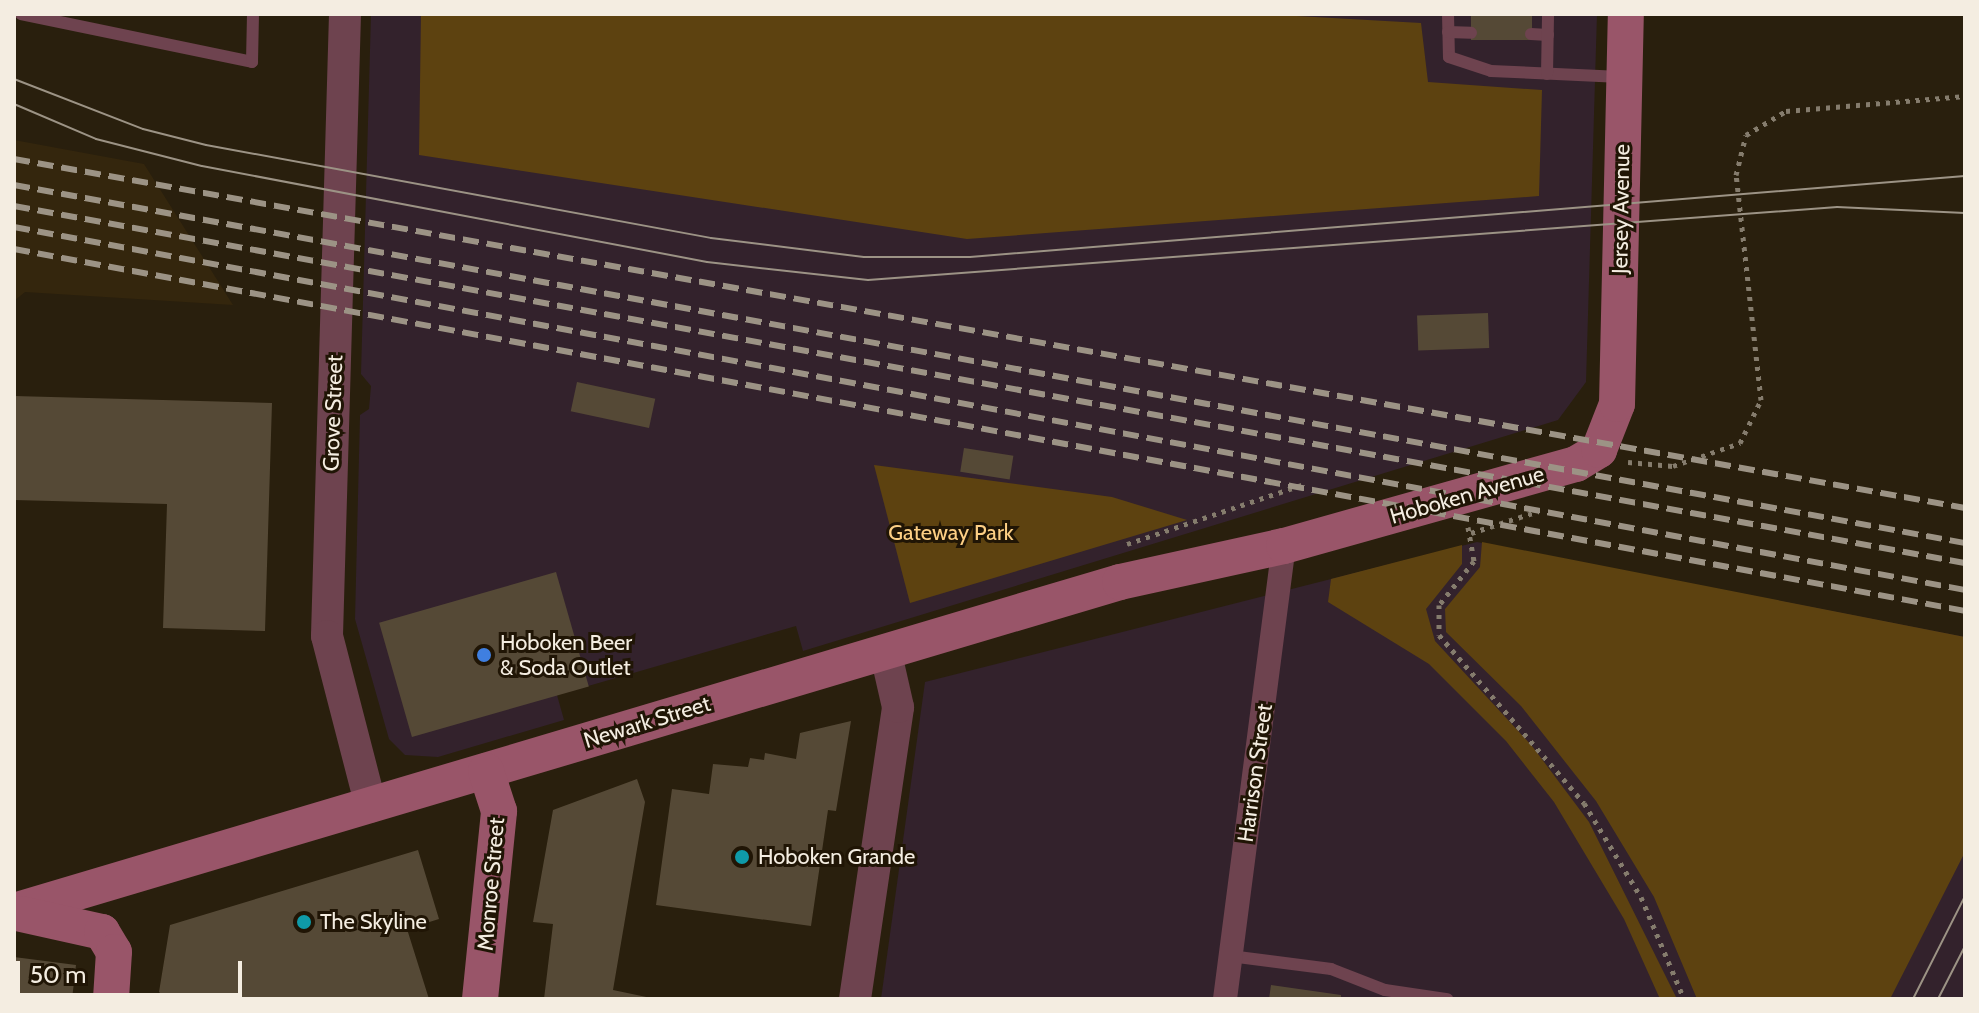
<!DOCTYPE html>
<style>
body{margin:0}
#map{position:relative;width:1979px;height:1013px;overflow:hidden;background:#291f0d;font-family:Cabin,sans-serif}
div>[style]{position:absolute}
.industrial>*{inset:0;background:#33222c}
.built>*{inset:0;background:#34260d}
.green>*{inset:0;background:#5d4210}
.building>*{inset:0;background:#554936;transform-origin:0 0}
.path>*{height:5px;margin-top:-2.5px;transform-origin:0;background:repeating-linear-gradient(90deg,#857c6d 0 4px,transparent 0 10px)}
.service>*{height:12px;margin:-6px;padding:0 6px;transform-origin:6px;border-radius:6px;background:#6e434f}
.minor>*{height:24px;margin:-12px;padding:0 12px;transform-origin:12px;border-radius:12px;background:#6e434f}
.tertiary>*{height:32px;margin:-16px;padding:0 16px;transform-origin:16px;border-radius:16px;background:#6e434f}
.secondary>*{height:36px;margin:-18px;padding:0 18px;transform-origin:18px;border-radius:18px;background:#995569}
.tram>*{height:2px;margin:-1px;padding:0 1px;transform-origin:1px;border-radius:1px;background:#9c9385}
.rail>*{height:6px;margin-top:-3px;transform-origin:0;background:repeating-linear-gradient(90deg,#9c9385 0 16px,transparent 0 24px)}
.dots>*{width:22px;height:22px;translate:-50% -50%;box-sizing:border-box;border:4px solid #201505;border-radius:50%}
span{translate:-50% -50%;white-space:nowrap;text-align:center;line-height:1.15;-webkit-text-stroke:6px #201505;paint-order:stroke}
.street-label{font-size:22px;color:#f4ede1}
.park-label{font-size:22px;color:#fdcf84}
.poi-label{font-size:22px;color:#f4ede1}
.left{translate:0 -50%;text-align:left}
.frame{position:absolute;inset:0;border:16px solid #f4ede1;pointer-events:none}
.scale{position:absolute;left:16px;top:961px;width:226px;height:36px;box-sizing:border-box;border:4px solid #f4ede1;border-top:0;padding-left:10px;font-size:24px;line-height:28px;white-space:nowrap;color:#f4ede1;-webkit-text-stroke:6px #201505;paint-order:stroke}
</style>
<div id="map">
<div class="industrial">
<div style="clip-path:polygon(371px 14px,1597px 14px,1586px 382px,1558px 420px,803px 651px,796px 626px,557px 695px,564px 720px,438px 757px,405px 755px,389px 739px,355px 619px,360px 415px,369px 409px,371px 386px,361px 374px)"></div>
<div style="clip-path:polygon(1477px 542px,1965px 637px,1965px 999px,881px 999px,925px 682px)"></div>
</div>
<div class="built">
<div style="clip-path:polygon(14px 140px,144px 164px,233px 305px,25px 292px,14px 301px)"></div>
</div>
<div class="green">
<div style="clip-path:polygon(421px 14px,1261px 14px,1421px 23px,1428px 82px,1542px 90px,1539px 196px,967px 239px,419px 155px)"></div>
<div style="clip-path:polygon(874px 465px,1112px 497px,1187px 520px,910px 603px)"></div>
<div style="clip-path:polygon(1482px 542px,1965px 637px,1965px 852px,1890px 999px,1697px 999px,1654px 897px,1596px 801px,1521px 706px,1446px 632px,1445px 609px,1480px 567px)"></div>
<div style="clip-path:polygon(1462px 545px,1462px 564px,1426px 609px,1435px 641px,1532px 746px,1589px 822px,1677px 999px,1660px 999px,1624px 919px,1554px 802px,1506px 741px,1429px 664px,1328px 602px,1331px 579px)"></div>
</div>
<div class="building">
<div style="left:1471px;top:14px;width:61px;height:26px"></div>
<div style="left:1488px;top:313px;width:35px;height:71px;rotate:88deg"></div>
<div style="left:577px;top:382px;width:80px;height:30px;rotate:12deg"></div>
<div style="clip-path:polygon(14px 396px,272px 403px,265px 631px,163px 628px,167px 504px,14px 500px)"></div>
<div style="left:964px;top:448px;width:50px;height:24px;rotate:9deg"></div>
<div style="left:556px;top:572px;width:119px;height:184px;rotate:74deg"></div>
<div style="clip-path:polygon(851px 721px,836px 811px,828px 810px,811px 926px,656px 905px,672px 789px,709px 794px,713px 764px,748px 767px,750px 758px,764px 760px,765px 753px,796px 759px,800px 733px)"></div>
<div style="clip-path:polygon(637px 779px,645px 802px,613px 990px,656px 999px,544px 999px,553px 924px,533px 922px,553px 810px)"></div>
<div style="clip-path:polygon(418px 850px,439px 919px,407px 929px,429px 999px,167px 999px,159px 992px,170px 925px)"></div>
<div style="clip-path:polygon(14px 957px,76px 965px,72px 999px,14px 999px)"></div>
<div style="clip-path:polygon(1271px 985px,1341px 995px,1341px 999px,1269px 999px)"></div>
</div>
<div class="path">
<div style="left:1628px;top:462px;width:45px;rotate:5.1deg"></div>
<div style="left:1673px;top:466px;width:71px;rotate:-18.9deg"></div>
<div style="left:1740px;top:443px;width:48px;rotate:-64deg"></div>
<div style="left:1761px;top:400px;width:226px;rotate:-96.3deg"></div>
<div style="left:1736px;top:175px;width:41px;rotate:-76deg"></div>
<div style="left:1746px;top:135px;width:47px;rotate:-31deg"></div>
<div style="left:1786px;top:111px;width:180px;rotate:-4.8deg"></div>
<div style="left:1468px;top:527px;width:35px;rotate:80deg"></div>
<div style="left:1474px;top:561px;width:56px;rotate:128.5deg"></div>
<div style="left:1439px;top:605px;width:30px;rotate:90deg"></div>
<div style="left:1439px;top:635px;width:222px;rotate:49.2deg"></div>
<div style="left:1584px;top:803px;width:110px;rotate:58.8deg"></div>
<div style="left:1641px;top:897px;width:111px;rotate:67.1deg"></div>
<div style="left:1471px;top:533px;width:71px;rotate:-17.9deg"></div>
<div style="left:1127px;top:544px;width:187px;rotate:-18.7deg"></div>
</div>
<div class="service">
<div style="left:21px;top:14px;width:236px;rotate:11.7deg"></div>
<div style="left:252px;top:62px;width:48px;rotate:-88.8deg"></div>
<div style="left:1448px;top:14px;width:43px;rotate:88.7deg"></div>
<div style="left:1449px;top:57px;width:44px;rotate:18.4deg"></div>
<div style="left:1491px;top:71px;width:130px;rotate:2.6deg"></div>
<div style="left:1448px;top:32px;width:23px;rotate:2deg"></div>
<div style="left:1531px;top:34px;width:17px;rotate:3deg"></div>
<div style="left:1547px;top:74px;width:60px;rotate:-89deg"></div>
<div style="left:1230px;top:956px;width:102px;rotate:7.3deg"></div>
<div style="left:1331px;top:969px;width:58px;rotate:21.3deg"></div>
<div style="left:1385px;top:990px;width:63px;rotate:8.3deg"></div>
</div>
<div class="minor">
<div style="left:1225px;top:999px;width:457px;rotate:-82.6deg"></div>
</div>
<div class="tertiary">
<div style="left:345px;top:14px;width:622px;rotate:91.66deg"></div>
<div style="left:327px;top:636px;width:176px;rotate:75.5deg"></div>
<div style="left:855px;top:999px;width:295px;rotate:-81.6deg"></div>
<div style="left:898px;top:707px;width:58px;rotate:-102.8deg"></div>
</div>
<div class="secondary">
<div style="left:14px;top:911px;width:1154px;rotate:-16.57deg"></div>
<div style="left:1120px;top:582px;width:168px;rotate:-12.4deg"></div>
<div style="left:1284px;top:546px;width:303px;rotate:-15.7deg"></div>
<div style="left:1576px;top:464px;width:27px;rotate:-31deg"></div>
<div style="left:1599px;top:450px;width:49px;rotate:-68.6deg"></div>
<div style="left:1617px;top:404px;width:390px;rotate:-88.7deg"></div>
<div style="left:21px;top:914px;width:83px;rotate:12.5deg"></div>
<div style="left:102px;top:932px;width:23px;rotate:59deg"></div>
<div style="left:114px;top:952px;width:47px;rotate:93.7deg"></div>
<div style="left:480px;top:999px;width:189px;rotate:-84.2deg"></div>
<div style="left:499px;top:811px;width:42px;rotate:-108deg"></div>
</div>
<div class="tram">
<div style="left:14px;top:79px;width:138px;rotate:21.2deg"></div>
<div style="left:143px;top:129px;width:65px;rotate:14.3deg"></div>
<div style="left:206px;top:145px;width:513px;rotate:10.43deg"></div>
<div style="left:711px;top:238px;width:154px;rotate:7.1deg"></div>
<div style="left:864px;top:257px;width:106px"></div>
<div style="left:970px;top:257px;width:998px;rotate:-4.65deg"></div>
<div style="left:14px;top:104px;width:89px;rotate:23.1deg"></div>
<div style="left:96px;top:139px;width:109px;rotate:14.3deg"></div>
<div style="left:202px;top:166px;width:514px;rotate:10.76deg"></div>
<div style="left:707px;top:262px;width:162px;rotate:6.4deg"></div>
<div style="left:868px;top:280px;width:972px;rotate:-4.31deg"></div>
<div style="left:1837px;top:207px;width:128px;rotate:2.7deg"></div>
<div style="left:1913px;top:999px;width:115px;rotate:-63.2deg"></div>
<div style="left:1938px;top:999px;width:59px;rotate:-63deg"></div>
</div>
<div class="rail">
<div style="left:14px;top:159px;width:1982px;rotate:10.14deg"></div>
<div style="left:14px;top:185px;width:1984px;rotate:10.4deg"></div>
<div style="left:14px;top:206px;width:1983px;rotate:10.37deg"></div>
<div style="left:14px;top:227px;width:1984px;rotate:10.54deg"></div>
<div style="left:14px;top:249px;width:1984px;rotate:10.51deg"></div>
</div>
<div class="dots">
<div style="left:484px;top:655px;background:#3f7fe0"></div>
<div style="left:742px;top:857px;background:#0f9aa8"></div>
<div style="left:304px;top:922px;background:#0f9aa8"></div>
</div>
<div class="street-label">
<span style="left:1621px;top:209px;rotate:-89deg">Jersey Avenue</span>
<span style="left:333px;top:413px;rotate:-88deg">Grove Street</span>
<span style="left:1467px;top:495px;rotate:-16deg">Hoboken Avenue</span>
<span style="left:647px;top:722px;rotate:-17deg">Newark Street</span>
<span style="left:1255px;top:773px;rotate:-82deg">Harrison Street</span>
<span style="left:491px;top:884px;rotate:-85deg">Monroe Street</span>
</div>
<div class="park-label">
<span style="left:951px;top:533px">Gateway Park</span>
</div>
<div class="poi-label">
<span class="left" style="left:500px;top:655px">Hoboken Beer<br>&amp; Soda Outlet</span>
<span class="left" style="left:758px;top:857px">Hoboken Grande</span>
<span class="left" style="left:320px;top:922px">The Skyline</span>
</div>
<div class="frame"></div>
<div class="scale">50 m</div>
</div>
